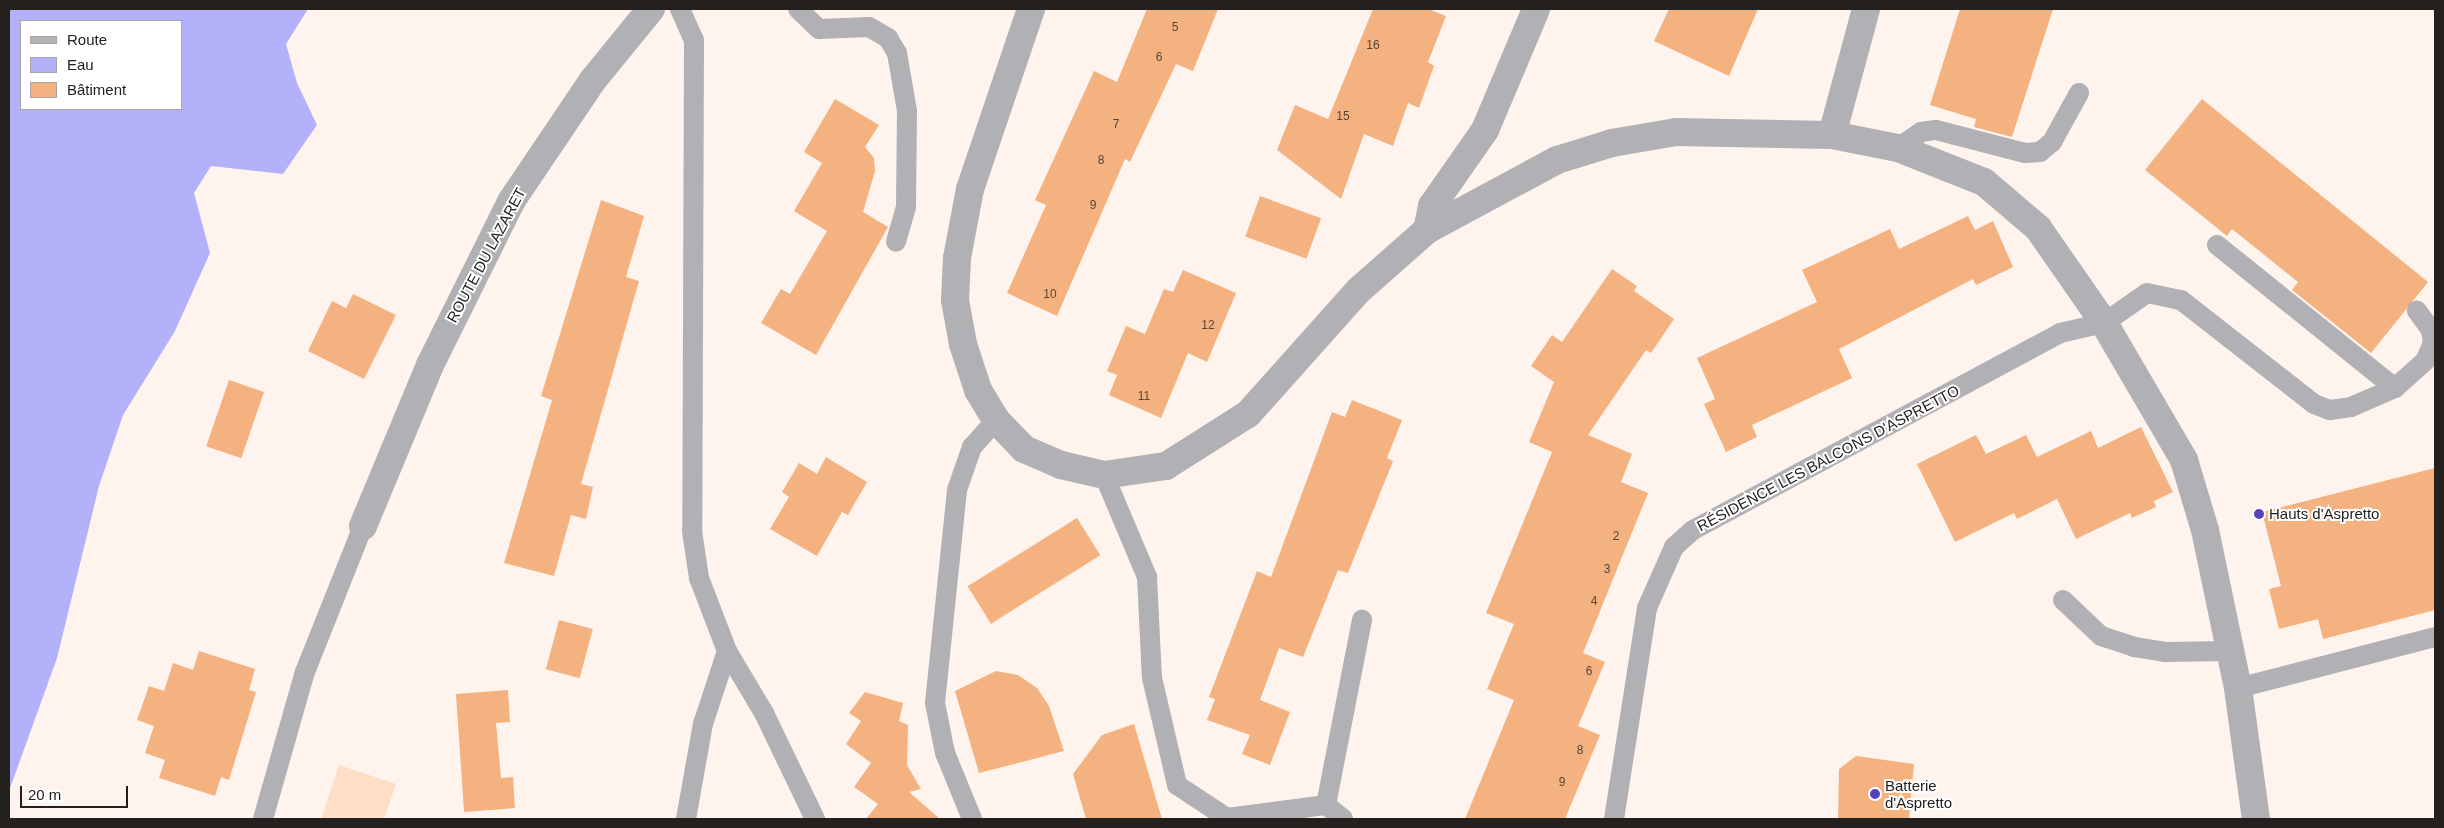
<!DOCTYPE html>
<meta charset="utf-8">
<style>
body{margin:0}
#map{position:relative;width:2444px;height:828px;overflow:hidden;background:#fef4ed;font-family:Arial,sans-serif}
div>[style]{position:absolute}
.green>*{inset:0;background:#ffdec7}
.water>*{inset:0;background:#b2b1f9}
.building>*{inset:0;background:#f5b281;transform-origin:0 0}
.lane>*{height:20px;margin:-10px;padding:0 10px;transform-origin:10px;border-radius:10px;background:#b0b0b5}
.street>*{height:28px;margin:-14px;padding:0 14px;transform-origin:14px;border-radius:14px;background:#b0b0b5}
.dots>*{width:14px;height:14px;translate:-50% -50%;box-sizing:border-box;border:2px solid #fff;border-radius:50%}
span{translate:-50% -50%;white-space:nowrap;text-align:center;line-height:1.15;-webkit-text-stroke:4px #fff;paint-order:stroke}
.number-label{font-size:12px;color:#584436}
.number-label span{-webkit-text-stroke-width:0}
.street-label{font-size:15px;color:#24201d}
.poi-label{font-size:15px;color:#24201d}
.left{translate:0 -50%;text-align:left}
.frame{position:absolute;inset:0;border:10px solid #24201d;pointer-events:none}
.legend{position:absolute;left:20px;top:20px;width:162px;height:90px;box-sizing:border-box;background:#fff;border:1px solid #a7a6a5;margin:0;padding:6px 9px;list-style:none;font-size:15px;color:#24201d}
.legend li{display:flex;align-items:center;gap:10px;height:25px}
.legend b{width:25px;border:1px solid #a7a6a5}
.scale{position:absolute;left:20px;top:786px;width:108px;height:22px;box-sizing:border-box;border:2px solid #24201d;border-top:0;padding-left:6px;font-size:15px;line-height:18px;white-space:nowrap;color:#24201d;-webkit-text-stroke:4px #fff;paint-order:stroke}
</style>
<div id="map">
<div class="green">
<div style="clip-path:polygon(339px 765px,396px 784px,384px 819px,321px 819px)"></div>
</div>
<div class="water">
<div style="clip-path:polygon(evenodd,9px 9px,308px 9px,286px 44px,297px 83px,317px 125px,283px 174px,211px 166px,194px 193px,210px 253px,175px 331px,123px 415px,99px 486px,57px 658px,9px 791px,9px 9px,21px 21px,181px 21px,181px 109px,21px 109px,21px 21px)"></div>
</div>
<div class="building">
<div style="clip-path:polygon(1147px 9px,1218px 9px,1193px 71px,1176px 64px,1130px 162px,1125px 159px,1057px 316px,1007px 293px,1046px 205px,1035px 200px,1094px 71px,1117px 82px)"></div>
<div style="clip-path:polygon(1373px 9px,1428px 9px,1446px 16px,1428px 62px,1434px 66px,1419px 108px,1408px 103px,1393px 146px,1364px 134px,1341px 199px,1277px 150px,1295px 105px,1328px 119px)"></div>
<div style="clip-path:polygon(1669px 9px,1758px 9px,1729px 76px,1654px 41px)"></div>
<div style="clip-path:polygon(1960px 9px,2053px 9px,2012px 137px,1974px 127px,1976px 119px,1930px 105px)"></div>
<div style="clip-path:polygon(835px 99px,879px 125px,865px 147px,874px 158px,875px 171px,863px 212px,888px 227px,816px 355px,761px 323px,781px 289px,790px 294px,827px 231px,794px 211px,822px 163px,804px 152px)"></div>
<div style="clip-path:polygon(2202px 99px,2428px 282px,2371px 353px,2292px 290px,2298px 282px,2232px 229px,2227px 236px,2145px 170px)"></div>
<div style="left:1260px;top:196px;width:65px;height:43px;rotate:20deg"></div>
<div style="clip-path:polygon(601px 200px,644px 216px,626px 277px,639px 281px,581px 484px,593px 487px,586px 519px,571px 515px,554px 576px,504px 563px,552px 400px,541px 396px)"></div>
<div style="clip-path:polygon(1968px 216px,1975px 230px,1993px 221px,2013px 267px,1976px 285px,1973px 279px,1839px 349px,1852px 378px,1752px 425px,1757px 437px,1726px 452px,1704px 404px,1715px 399px,1697px 358px,1817px 302px,1802px 270px,1890px 229px,1899px 249px)"></div>
<div style="clip-path:polygon(1612px 269px,1637px 286px,1634px 291px,1674px 319px,1651px 353px,1646px 350px,1588px 435px,1632px 454px,1621px 482px,1648px 493px,1583px 653px,1605px 662px,1578px 726px,1600px 735px,1565px 819px,1465px 819px,1514px 700px,1487px 689px,1514px 624px,1486px 613px,1552px 452px,1529px 442px,1554px 382px,1531px 366px,1552px 335px,1562px 342px)"></div>
<div style="clip-path:polygon(1183px 270px,1236px 293px,1207px 362px,1188px 353px,1161px 418px,1109px 395px,1117px 375px,1107px 371px,1126px 326px,1145px 334px,1164px 289px,1173px 292px)"></div>
<div style="clip-path:polygon(353px 294px,396px 315px,364px 379px,308px 351px,332px 301px,346px 308px)"></div>
<div style="left:229px;top:380px;width:37px;height:70px;rotate:19deg"></div>
<div style="clip-path:polygon(1352px 400px,1402px 420px,1387px 458px,1393px 461px,1348px 573px,1338px 570px,1303px 657px,1279px 648px,1260px 700px,1290px 712px,1270px 765px,1242px 754px,1250px 735px,1207px 720px,1215px 699px,1209px 697px,1257px 571px,1271px 577px,1332px 412px,1345px 417px)"></div>
<div style="clip-path:polygon(2141px 427px,2173px 492px,2154px 501px,2156px 507px,2132px 518px,2130px 513px,2076px 539px,2057px 499px,2017px 519px,2014px 513px,1955px 542px,1917px 464px,1976px 435px,1986px 454px,2026px 435px,2037px 457px,2091px 431px,2098px 448px)"></div>
<div style="clip-path:polygon(826px 457px,867px 482px,848px 515px,842px 512px,817px 556px,770px 529px,789px 497px,782px 492px,799px 463px,817px 474px)"></div>
<div style="clip-path:polygon(2435px 468px,2435px 610px,2323px 639px,2318px 619px,2279px 629px,2269px 589px,2281px 586px,2262px 512px)"></div>
<div style="left:1077px;top:518px;width:44px;height:129px;rotate:58deg"></div>
<div style="left:559px;top:620px;width:35px;height:51px;rotate:15deg"></div>
<div style="clip-path:polygon(199px 651px,255px 669px,249px 690px,256px 692px,229px 780px,221px 777px,215px 796px,159px 778px,165px 760px,145px 753px,154px 726px,137px 720px,149px 686px,164px 691px,173px 663px,193px 670px)"></div>
<div style="clip-path:polygon(996px 671px,1018px 675px,1037px 688px,1049px 706px,1064px 751px,979px 773px,955px 691px)"></div>
<div style="clip-path:polygon(508px 690px,510px 722px,496px 723px,501px 778px,513px 777px,515px 808px,464px 812px,456px 694px)"></div>
<div style="clip-path:polygon(865px 692px,903px 703px,899px 721px,908px 725px,907px 765px,921px 789px,909px 792px,940px 819px,866px 819px,878px 804px,854px 787px,871px 763px,846px 744px,861px 721px,849px 713px)"></div>
<div style="clip-path:polygon(1134px 724px,1162px 819px,1086px 819px,1073px 774px,1102px 735px)"></div>
<div style="clip-path:polygon(1856px 756px,1914px 764px,1909px 819px,1838px 819px,1839px 769px)"></div>
</div>
<div class="lane">
<div style="left:680px;top:9px;width:34px;rotate:66deg"></div>
<div style="left:694px;top:40px;width:491px;rotate:90.2deg"></div>
<div style="left:692px;top:531px;width:48px;rotate:81.5deg"></div>
<div style="left:699px;top:578px;width:78px;rotate:69deg"></div>
<div style="left:727px;top:651px;width:72px;rotate:59.2deg"></div>
<div style="left:764px;top:713px;width:118px;rotate:64.3deg"></div>
<div style="left:798px;top:9px;width:29px;rotate:44deg"></div>
<div style="left:819px;top:29px;width:50px;rotate:-2.3deg"></div>
<div style="left:869px;top:27px;width:22px;rotate:30deg"></div>
<div style="left:888px;top:38px;width:17px;rotate:59deg"></div>
<div style="left:897px;top:53px;width:59px;rotate:80.2deg"></div>
<div style="left:907px;top:111px;width:96px;rotate:90.6deg"></div>
<div style="left:906px;top:207px;width:36px;rotate:106deg"></div>
<div style="left:1898px;top:148px;width:28px;rotate:-35deg"></div>
<div style="left:1921px;top:132px;width:15px;rotate:-8deg"></div>
<div style="left:1936px;top:130px;width:92px;rotate:14.5deg"></div>
<div style="left:2025px;top:153px;width:15px;rotate:-4deg"></div>
<div style="left:2040px;top:152px;width:16px;rotate:-40deg"></div>
<div style="left:2052px;top:142px;width:56px;rotate:-61.1deg"></div>
<div style="left:2217px;top:245px;width:228px;rotate:38.8deg"></div>
<div style="left:1104px;top:475px;width:111px;rotate:67.1deg"></div>
<div style="left:1147px;top:577px;width:101px;rotate:87.2deg"></div>
<div style="left:1152px;top:678px;width:110px;rotate:76.8deg"></div>
<div style="left:1177px;top:785px;width:60px;rotate:33.4deg"></div>
<div style="left:1227px;top:818px;width:100px;rotate:-7.5deg"></div>
<div style="left:1326px;top:805px;width:22px;rotate:39deg"></div>
<div style="left:2063px;top:600px;width:52px;rotate:43.5deg"></div>
<div style="left:2101px;top:636px;width:35px;rotate:18deg"></div>
<div style="left:2134px;top:647px;width:30px;rotate:9deg"></div>
<div style="left:2164px;top:652px;width:66px;rotate:-0.9deg"></div>
<div style="left:2238px;top:688px;width:203px;rotate:-14.5deg"></div>
<div style="left:1326px;top:805px;width:189px;rotate:-79deg"></div>
<div style="left:263px;top:819px;width:153px;rotate:-74.1deg"></div>
<div style="left:305px;top:672px;width:157px;rotate:-68.3deg"></div>
<div style="left:686px;top:819px;width:97px;rotate:-79.9deg"></div>
<div style="left:703px;top:724px;width:77px;rotate:-71.8deg"></div>
<div style="left:972px;top:819px;width:71px;rotate:-112.2deg"></div>
<div style="left:945px;top:753px;width:51px;rotate:-101.3deg"></div>
<div style="left:935px;top:703px;width:214px;rotate:-84.1deg"></div>
<div style="left:957px;top:490px;width:46px;rotate:-70.8deg"></div>
<div style="left:972px;top:447px;width:36px;rotate:-48deg"></div>
<div style="left:1614px;top:819px;width:214px;rotate:-81.1deg"></div>
<div style="left:1647px;top:608px;width:67px;rotate:-66.1deg"></div>
<div style="left:1674px;top:547px;width:25px;rotate:-42deg"></div>
<div style="left:1693px;top:530px;width:417px;rotate:-28.2deg"></div>
<div style="left:2060px;top:333px;width:45px;rotate:-12.8deg"></div>
<div style="left:2104px;top:323px;width:52px;rotate:-34.9deg"></div>
<div style="left:2147px;top:293px;width:35px;rotate:12deg"></div>
<div style="left:2181px;top:300px;width:169px;rotate:38deg"></div>
<div style="left:2314px;top:404px;width:17px;rotate:21deg"></div>
<div style="left:2330px;top:410px;width:21px;rotate:-8deg"></div>
<div style="left:2351px;top:407px;width:48px;rotate:-23.4deg"></div>
<div style="left:2395px;top:388px;width:40px;rotate:-42deg"></div>
<div style="left:2425px;top:361px;width:20px;rotate:-66deg"></div>
<div style="left:2433px;top:343px;width:13px;rotate:-99deg"></div>
<div style="left:2431px;top:330px;width:24px;rotate:-126deg"></div>
</div>
<div class="street">
<div style="left:1031px;top:9px;width:190px;rotate:108.7deg"></div>
<div style="left:970px;top:189px;width:70px;rotate:100.7deg"></div>
<div style="left:957px;top:258px;width:42px;rotate:92.7deg"></div>
<div style="left:955px;top:300px;width:45px;rotate:79.7deg"></div>
<div style="left:963px;top:344px;width:48px;rotate:71.9deg"></div>
<div style="left:978px;top:390px;width:35px;rotate:59deg"></div>
<div style="left:996px;top:420px;width:40px;rotate:46deg"></div>
<div style="left:1024px;top:449px;width:40px;rotate:23.4deg"></div>
<div style="left:1061px;top:465px;width:44px;rotate:13.1deg"></div>
<div style="left:1104px;top:475px;width:63px;rotate:-8.3deg"></div>
<div style="left:1166px;top:466px;width:97px;rotate:-32.4deg"></div>
<div style="left:1248px;top:414px;width:166px;rotate:-48.2deg"></div>
<div style="left:1359px;top:290px;width:91px;rotate:-41.4deg"></div>
<div style="left:1427px;top:230px;width:148px;rotate:-28.3deg"></div>
<div style="left:1557px;top:160px;width:58px;rotate:-17.2deg"></div>
<div style="left:1612px;top:143px;width:65px;rotate:-9.8deg"></div>
<div style="left:1676px;top:132px;width:156px;rotate:1.1deg"></div>
<div style="left:1832px;top:135px;width:67px;rotate:11.1deg"></div>
<div style="left:1898px;top:148px;width:92px;rotate:21.6deg"></div>
<div style="left:1984px;top:182px;width:71px;rotate:40.4deg"></div>
<div style="left:2038px;top:228px;width:116px;rotate:55.2deg"></div>
<div style="left:2104px;top:323px;width:159px;rotate:59.7deg"></div>
<div style="left:2184px;top:460px;width:73px;rotate:73.3deg"></div>
<div style="left:2205px;top:530px;width:161px;rotate:78.2deg"></div>
<div style="left:2238px;top:688px;width:132px;rotate:82.2deg"></div>
<div style="left:1832px;top:135px;width:131px;rotate:-74.9deg"></div>
<div style="left:1427px;top:230px;width:25px;rotate:-78deg"></div>
<div style="left:1432px;top:206px;width:93px;rotate:-55.1deg"></div>
<div style="left:1485px;top:130px;width:131px;rotate:-67.1deg"></div>
<div style="left:363px;top:526px;width:174px;rotate:-67.4deg"></div>
<div style="left:430px;top:365px;width:184px;rotate:-63.6deg"></div>
<div style="left:512px;top:200px;width:145px;rotate:-56deg"></div>
<div style="left:593px;top:80px;width:92px;rotate:-50.8deg"></div>
</div>
<div class="dots">
<div style="left:2259px;top:514px;background:#5542b9"></div>
<div style="left:1875px;top:794px;background:#5542b9"></div>
</div>
<div class="number-label">
<span style="left:1175px;top:28px">5</span>
<span style="left:1373px;top:46px">16</span>
<span style="left:1159px;top:58px">6</span>
<span style="left:1343px;top:117px">15</span>
<span style="left:1116px;top:125px">7</span>
<span style="left:1101px;top:161px">8</span>
<span style="left:1093px;top:206px">9</span>
<span style="left:1050px;top:295px">10</span>
<span style="left:1208px;top:326px">12</span>
<span style="left:1144px;top:397px">11</span>
<span style="left:1616px;top:537px">2</span>
<span style="left:1607px;top:570px">3</span>
<span style="left:1594px;top:602px">4</span>
<span style="left:1589px;top:672px">6</span>
<span style="left:1580px;top:751px">8</span>
<span style="left:1562px;top:783px">9</span>
</div>
<div class="street-label">
<span style="left:486px;top:255px;rotate:-62deg">ROUTE DU LAZARET</span>
<span style="left:1828px;top:458px;rotate:-28deg">RÉSIDENCE LES BALCONS D'ASPRETTO</span>
</div>
<div class="poi-label">
<span class="left" style="left:2269px;top:514px">Hauts d'Aspretto</span>
<span class="left" style="left:1885px;top:794px">Batterie<br>d'Aspretto</span>
</div>
<div class="frame"></div>
<ul class="legend">
<li><b style="height:6px;background:#b0b0b5"></b>Route</li>
<li><b style="height:14px;background:#b2b1f9"></b>Eau</li>
<li><b style="height:14px;background:#f5b281"></b>Bâtiment</li>
</ul>
<div class="scale">20 m</div>
</div>
